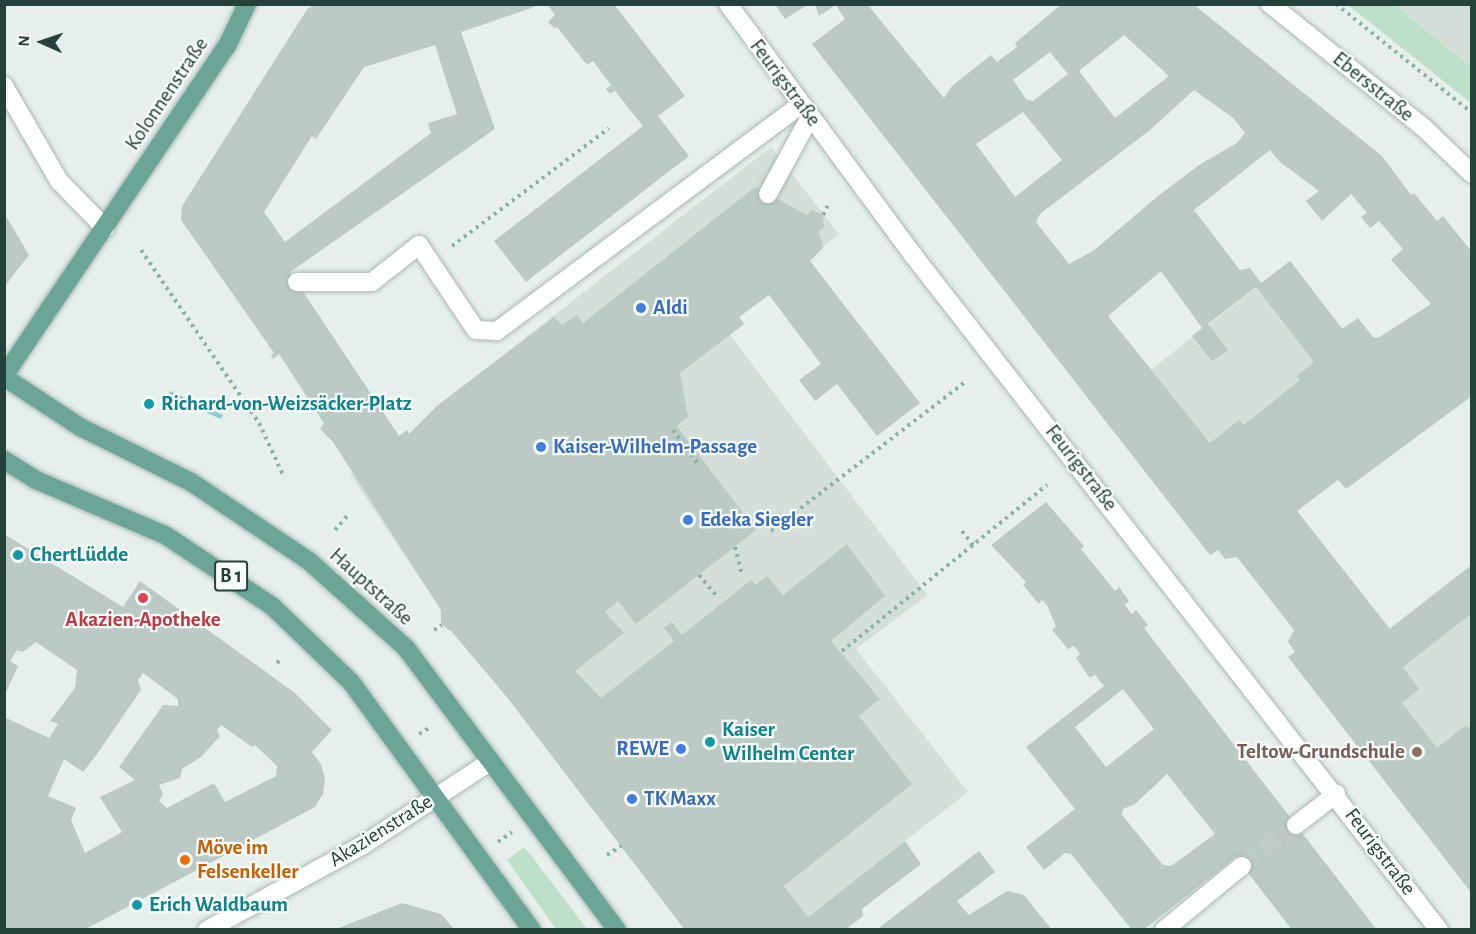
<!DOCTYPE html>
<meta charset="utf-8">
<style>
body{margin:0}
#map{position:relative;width:1476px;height:934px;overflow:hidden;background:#e6efeb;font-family:"Alegreya Sans",sans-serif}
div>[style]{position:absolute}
.built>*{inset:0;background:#d4dfda;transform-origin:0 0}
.green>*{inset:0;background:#bfe0c8}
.water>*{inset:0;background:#8ec9d4}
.building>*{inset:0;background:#bbcac4}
.minor-tunnel>*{height:18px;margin-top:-9px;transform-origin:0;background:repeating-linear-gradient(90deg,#bfccc8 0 18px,transparent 0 27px)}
.path>*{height:4px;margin-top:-2px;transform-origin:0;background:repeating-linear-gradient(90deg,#86b3a5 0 3px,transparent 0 7.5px)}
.roads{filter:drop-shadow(0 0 2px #a8b8b2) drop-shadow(0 0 2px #a8b8b2)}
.minor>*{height:18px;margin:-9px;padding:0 9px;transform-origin:9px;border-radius:9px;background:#fff}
.major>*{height:18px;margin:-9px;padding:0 9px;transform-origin:9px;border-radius:9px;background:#6aa596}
.dots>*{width:16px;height:16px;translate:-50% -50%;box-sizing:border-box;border:3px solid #f7fbf9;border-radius:50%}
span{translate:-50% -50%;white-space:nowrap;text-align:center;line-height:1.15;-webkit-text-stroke:4.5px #f7fbf9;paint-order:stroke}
.shield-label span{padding:2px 4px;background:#f7fbf9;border:2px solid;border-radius:4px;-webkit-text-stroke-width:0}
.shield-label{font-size:20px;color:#24423a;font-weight:700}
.street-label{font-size:21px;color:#24423a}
.shop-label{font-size:21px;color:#366cbe;font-weight:700}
.left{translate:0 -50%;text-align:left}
.right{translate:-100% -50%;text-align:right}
.culture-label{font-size:21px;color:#0d838f;font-weight:700}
.health-label{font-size:21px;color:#be3a42;font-weight:700}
.education-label{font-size:21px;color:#785e54;font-weight:700}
.food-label{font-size:21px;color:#c56008;font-weight:700}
.frame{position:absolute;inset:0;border:6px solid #24423a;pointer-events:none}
.north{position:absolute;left:12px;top:12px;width:60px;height:60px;-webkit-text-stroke:4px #f7fbf9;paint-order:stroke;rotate:273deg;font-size:16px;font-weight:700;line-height:24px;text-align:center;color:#24423a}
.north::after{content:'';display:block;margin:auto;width:21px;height:27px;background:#24423a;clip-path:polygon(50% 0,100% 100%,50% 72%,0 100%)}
</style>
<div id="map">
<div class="built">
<div style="clip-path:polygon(1395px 5px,1471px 5px,1471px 67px)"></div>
<div style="clip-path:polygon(771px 147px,839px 234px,739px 316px,744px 324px,730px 335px,927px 595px,856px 649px,968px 792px,792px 929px,685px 929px,506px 696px,452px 632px,441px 624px,441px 610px,350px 474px,409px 434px,437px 406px)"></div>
<div style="left:1290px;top:261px;width:145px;height:244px;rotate:52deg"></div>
<div style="clip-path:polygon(1471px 565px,1471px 893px,1312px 688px)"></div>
</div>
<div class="green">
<div style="clip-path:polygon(1348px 5px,1395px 5px,1471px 67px,1471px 103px)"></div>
<div style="clip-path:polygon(524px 847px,530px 854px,587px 929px,556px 929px,507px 860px)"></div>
</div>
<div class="water">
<div style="clip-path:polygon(170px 391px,223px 415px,221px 419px,168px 396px)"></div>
</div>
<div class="building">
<div style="clip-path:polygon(evenodd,319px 4px,543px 4px,461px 32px,495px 129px,290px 272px,399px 436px,407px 430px,409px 434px,437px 406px,554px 317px,562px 325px,577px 315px,583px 323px,755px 187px,807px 215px,812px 210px,823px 215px,824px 227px,819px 231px,823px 248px,810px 261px,920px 403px,877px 436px,837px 384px,815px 401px,799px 380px,821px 364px,769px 295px,739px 317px,744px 324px,680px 373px,688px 416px,677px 426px,756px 530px,636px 624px,618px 601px,605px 612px,624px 633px,575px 671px,601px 698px,674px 641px,664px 628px,672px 622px,682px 635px,751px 580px,755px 585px,767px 576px,783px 595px,847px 544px,885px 596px,831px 641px,880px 699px,859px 716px,912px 784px,784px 886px,808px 917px,905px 841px,921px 864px,862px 909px,863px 916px,845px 930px,685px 930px,506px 696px,452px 632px,441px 624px,441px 610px,333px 442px,320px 429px,324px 423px,279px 354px,273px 359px,271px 355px,274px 353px,181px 220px,182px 206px,308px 8px,319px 4px,435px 45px,457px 114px,428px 123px,431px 133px,285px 242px,264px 212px,312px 136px,316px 139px,364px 67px,435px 45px)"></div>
<div style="clip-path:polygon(547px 4px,614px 4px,685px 96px,658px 116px,689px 156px,526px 282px,494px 241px,643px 126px,615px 91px,610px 94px,606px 89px,611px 85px,593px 61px,587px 65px,557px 27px,554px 28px,548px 22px,555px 15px)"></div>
<div style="clip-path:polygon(775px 4px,809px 4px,785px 19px)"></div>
<div style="clip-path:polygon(815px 4px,832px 4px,833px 7px,819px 16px)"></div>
<div style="clip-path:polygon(evenodd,835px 4px,867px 4px,944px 98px,952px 86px,991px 55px,997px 62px,1017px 47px,1015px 43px,1062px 4px,1193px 4px,1382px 156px,1411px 195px,1414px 193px,1437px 221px,1443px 216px,1472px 252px,1472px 396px,1346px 489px,1338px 480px,1297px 511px,1390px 629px,1472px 565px,1472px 613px,1403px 667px,1419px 689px,1402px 703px,1437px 748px,1465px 726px,1472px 729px,1472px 893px,1288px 657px,1295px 652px,1288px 642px,1294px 630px,1237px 557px,1225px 559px,1218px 550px,1210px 555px,812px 44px,845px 19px,835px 4px,1124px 35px,1169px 76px,1115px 118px,1079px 71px,1124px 35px,835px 4px,1050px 52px,1068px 74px,1033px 101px,1026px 99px,1013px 80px,1050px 52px,835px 4px,1194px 90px,1233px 118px,1245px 133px,1237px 143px,1199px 165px,1158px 196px,1093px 251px,1069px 264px,1036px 222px,1040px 214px,1150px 130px,1194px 90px,835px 4px,1023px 112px,1062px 160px,1015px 197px,976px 144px,1023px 112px,835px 4px,1270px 150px,1280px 162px,1319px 191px,1306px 201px,1322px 221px,1351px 194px,1367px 213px,1361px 217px,1370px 228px,1379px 221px,1403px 249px,1391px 260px,1431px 304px,1378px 338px,1373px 337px,1358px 318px,1342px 329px,1290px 261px,1261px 283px,1250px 268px,1240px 270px,1194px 210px,1270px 150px,835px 4px,1161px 271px,1202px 328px,1192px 336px,1212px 361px,1228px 350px,1208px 324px,1256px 287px,1314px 362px,1297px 376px,1300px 380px,1244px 425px,1239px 420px,1210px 443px,1108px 316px,1161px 271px)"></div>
<div style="clip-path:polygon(4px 213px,29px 255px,4px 287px)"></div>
<div style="clip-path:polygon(evenodd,1046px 502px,1084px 546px,1081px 549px,1115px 591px,1119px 587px,1129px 601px,1125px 605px,1132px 614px,1136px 610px,1148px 625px,1144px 628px,1377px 930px,1292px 930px,1236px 857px,1143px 930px,1132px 930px,1071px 854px,1065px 853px,1044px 870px,1026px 847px,1075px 809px,1026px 747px,1104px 686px,1095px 675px,1090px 678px,1076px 658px,1080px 654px,1074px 646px,1068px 649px,1052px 630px,1056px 627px,1048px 607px,1042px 600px,1039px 604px,1023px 585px,1026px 582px,991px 545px,1046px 502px,1123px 689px,1154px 729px,1106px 767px,1075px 727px,1123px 689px,1046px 502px,1167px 774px,1215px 834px,1171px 866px,1163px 865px,1122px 815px,1123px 809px,1135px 804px,1167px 774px)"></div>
<div style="clip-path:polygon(evenodd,4px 534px,123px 607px,140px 581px,295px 693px,332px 730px,312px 752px,321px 764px,325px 779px,323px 794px,315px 807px,84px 930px,4px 930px,4px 717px,49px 738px,58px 724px,50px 721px,75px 688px,77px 670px,36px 642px,23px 652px,17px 650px,10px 661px,18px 666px,4px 697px,4px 534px,143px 673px,178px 699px,178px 706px,163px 705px,119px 767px,135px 780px,100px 797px,122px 832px,85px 853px,71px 820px,76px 808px,48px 796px,64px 759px,83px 772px,97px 754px,141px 690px,138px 680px,143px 673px,4px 534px,221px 725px,252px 747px,255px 745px,277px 766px,276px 776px,225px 802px,214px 783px,167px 808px,159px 801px,163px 794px,159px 785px,180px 778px,182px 769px,201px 757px,220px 736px,217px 730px,221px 725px)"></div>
<div style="clip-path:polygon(979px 851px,995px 872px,957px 901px,969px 915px,1007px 891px,1024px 895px,1052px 930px,876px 930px)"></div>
<div style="clip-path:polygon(402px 903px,441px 914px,455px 930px,334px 930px)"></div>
</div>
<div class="minor-tunnel">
<div style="left:1242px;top:866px;width:68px;rotate:-37.2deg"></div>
</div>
<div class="path">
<div style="left:1336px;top:4px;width:174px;rotate:38.7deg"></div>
<div style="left:823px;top:215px;width:11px;rotate:-63deg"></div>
<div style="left:452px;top:246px;width:196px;rotate:-36.9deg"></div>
<div style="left:141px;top:250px;width:209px;rotate:55.7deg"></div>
<div style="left:259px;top:423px;width:60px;rotate:65.2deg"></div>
<div style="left:673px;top:430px;width:42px;rotate:53.7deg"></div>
<div style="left:335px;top:530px;width:20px;rotate:-49deg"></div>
<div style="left:771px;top:531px;width:245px;rotate:-37.5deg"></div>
<div style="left:962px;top:531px;width:18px;rotate:52deg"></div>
<div style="left:735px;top:547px;width:30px;rotate:76deg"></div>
<div style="left:699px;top:575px;width:26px;rotate:50deg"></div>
<div style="left:434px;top:630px;width:9px;rotate:-32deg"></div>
<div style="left:842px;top:651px;width:264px;rotate:-39deg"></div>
<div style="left:277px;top:663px;width:6px;rotate:-45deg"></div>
<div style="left:419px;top:734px;width:12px;rotate:-31deg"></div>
<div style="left:498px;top:842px;width:17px;rotate:-36deg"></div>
<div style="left:607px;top:855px;width:17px;rotate:-33deg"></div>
</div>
<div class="roads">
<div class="minor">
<div style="left:728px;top:4px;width:312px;rotate:53.6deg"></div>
<div style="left:913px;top:255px;width:856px;rotate:52.07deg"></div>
<div style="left:1270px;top:4px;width:196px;rotate:38.8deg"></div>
<div style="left:1423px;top:127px;width:68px;rotate:43.8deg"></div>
<div style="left:4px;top:86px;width:110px;rotate:59.9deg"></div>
<div style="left:59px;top:181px;width:66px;rotate:45.6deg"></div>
<div style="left:768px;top:194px;width:88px;rotate:-61.4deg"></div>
<div style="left:297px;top:282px;width:75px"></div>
<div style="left:372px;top:282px;width:60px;rotate:-38.2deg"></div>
<div style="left:419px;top:245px;width:102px;rotate:56.2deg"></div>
<div style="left:476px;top:330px;width:21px;rotate:3deg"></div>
<div style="left:497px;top:331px;width:378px;rotate:-36.7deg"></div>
<div style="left:1296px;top:825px;width:51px;rotate:-37.8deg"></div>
<div style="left:207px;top:930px;width:178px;rotate:-28.6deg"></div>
<div style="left:363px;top:845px;width:152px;rotate:-33.2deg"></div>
<div style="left:1164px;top:930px;width:101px;rotate:-39.4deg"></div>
</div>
<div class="major">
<div style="left:4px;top:376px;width:398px;rotate:-56deg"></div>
<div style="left:227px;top:46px;width:47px;rotate:-64.5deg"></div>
<div style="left:4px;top:377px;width:91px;rotate:33.3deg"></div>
<div style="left:80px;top:427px;width:124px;rotate:26.4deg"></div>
<div style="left:191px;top:482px;width:142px;rotate:33.8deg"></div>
<div style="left:309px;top:561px;width:130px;rotate:41.9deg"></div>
<div style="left:406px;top:648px;width:352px;rotate:53.2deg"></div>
<div style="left:4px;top:460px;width:38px;rotate:32deg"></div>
<div style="left:36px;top:480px;width:140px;rotate:23.1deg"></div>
<div style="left:165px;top:535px;width:128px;rotate:33.6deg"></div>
<div style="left:272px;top:606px;width:110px;rotate:43.9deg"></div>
<div style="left:351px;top:682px;width:307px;rotate:53.9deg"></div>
</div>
</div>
<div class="dots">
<div style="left:641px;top:308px;background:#3f7fe0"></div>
<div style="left:149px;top:404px;background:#0f9aa8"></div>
<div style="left:541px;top:447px;background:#3f7fe0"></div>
<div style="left:688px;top:520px;background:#3f7fe0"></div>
<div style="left:18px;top:555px;background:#0f9aa8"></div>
<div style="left:143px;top:598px;background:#e0444e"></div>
<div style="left:710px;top:742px;background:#0f9aa8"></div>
<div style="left:681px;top:749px;background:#3f7fe0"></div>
<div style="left:1417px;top:752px;background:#8d6e63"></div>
<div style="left:632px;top:799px;background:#3f7fe0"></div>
<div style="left:185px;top:860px;background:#e8710a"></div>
<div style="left:137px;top:905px;background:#0f9aa8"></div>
</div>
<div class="shield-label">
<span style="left:231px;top:576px">B 1</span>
</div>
<div class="street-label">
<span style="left:785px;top:83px;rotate:53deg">Feurigstraße</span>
<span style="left:1373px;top:87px;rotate:39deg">Ebersstraße</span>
<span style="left:167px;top:94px;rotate:-56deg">Kolonnenstraße</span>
<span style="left:1081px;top:468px;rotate:52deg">Feurigstraße</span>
<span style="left:371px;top:587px;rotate:42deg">Hauptstraße</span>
<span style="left:381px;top:831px;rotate:-32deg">Akazienstraße</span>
<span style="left:1380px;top:852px;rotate:53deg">Feurigstraße</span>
</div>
<div class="shop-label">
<span class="left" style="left:653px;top:308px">Aldi</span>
<span class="left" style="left:553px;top:447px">Kaiser-Wilhelm-Passage</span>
<span class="left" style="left:700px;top:520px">Edeka Siegler</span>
<span class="right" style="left:669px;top:749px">REWE</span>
<span class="left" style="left:644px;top:799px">TK Maxx</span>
</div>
<div class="culture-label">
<span class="left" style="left:161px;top:404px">Richard-von-Weizsäcker-Platz</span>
<span class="left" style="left:30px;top:555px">ChertLüdde</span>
<span class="left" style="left:722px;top:742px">Kaiser<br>Wilhelm Center</span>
<span class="left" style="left:149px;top:905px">Erich Waldbaum</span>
</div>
<div class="health-label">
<span style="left:143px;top:620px">Akazien-Apotheke</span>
</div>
<div class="education-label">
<span class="right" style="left:1405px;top:752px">Teltow-Grundschule</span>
</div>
<div class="food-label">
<span class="left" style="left:197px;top:860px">Möve im<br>Felsenkeller</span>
</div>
<div class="frame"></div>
<div class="north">N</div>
</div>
